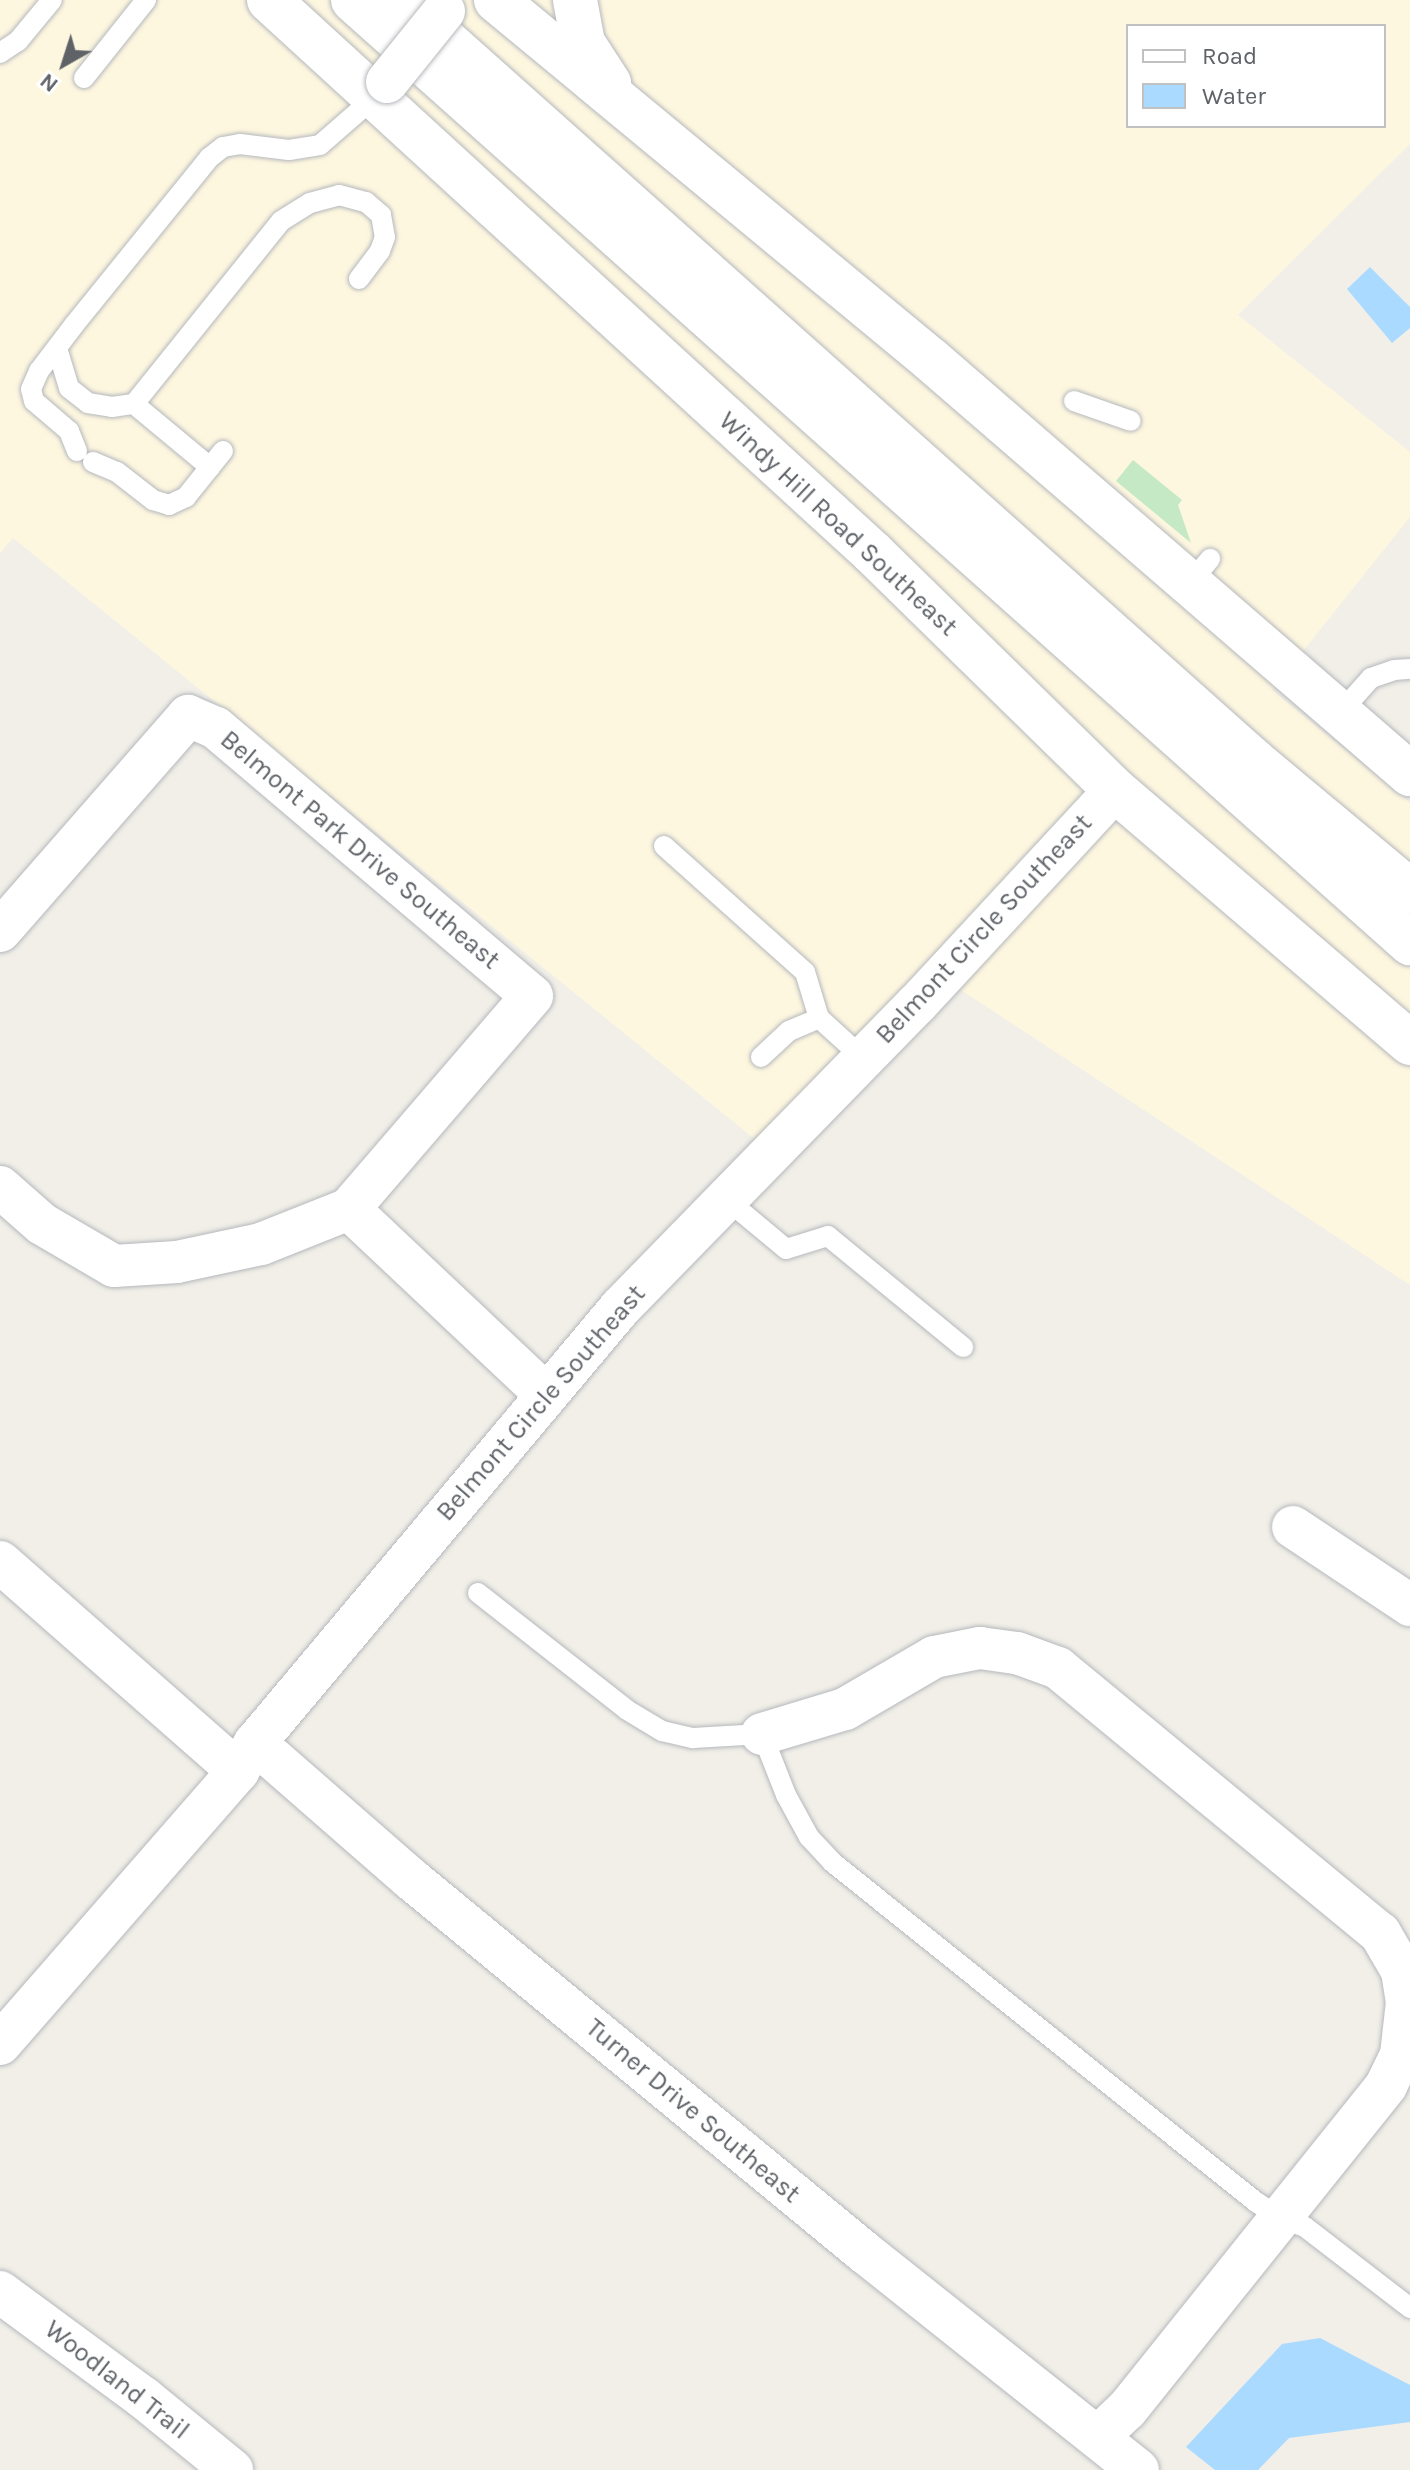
<!DOCTYPE html>
<style>
body{margin:0}
#map{position:relative;width:1410px;height:2470px;overflow:hidden;background:#f1efe8;font-family:Karla,sans-serif}
div>[style]{position:absolute}
.commercial>*{inset:0;background:#fef7e0}
.green>*{inset:0;background:#c5e8c5}
.water>*{inset:0;background:#aadaff}
.roads{filter:drop-shadow(0 0 2px #b5b8bc) drop-shadow(0 0 2px #b5b8bc)}
.lane>*{height:20px;margin:-10px;padding:0 10px;transform-origin:10px;border-radius:10px;background:#fff}
.street>*{height:42px;margin:-21px;padding:0 21px;transform-origin:21px;border-radius:21px;background:#fff}
.secondary>*{height:44px;margin:-22px;padding:0 22px;transform-origin:22px;border-radius:22px;background:#fff}
.bridges{filter:drop-shadow(0 0 2px #b5b8bc) drop-shadow(0 0 2px #b5b8bc)}
.street-bridge>*{height:42px;margin:-21px;padding:0 21px;transform-origin:21px;border-radius:21px;background:#fff}
span{translate:-50% -50%;white-space:nowrap;text-align:center;line-height:1.15;-webkit-text-stroke:7px #fff;paint-order:stroke}
.street-label{font-size:26px;color:#5f6368}
.legend{position:absolute;left:1126px;top:24px;width:260px;height:104px;box-sizing:border-box;background:#fff;border:2px solid #bfc1c3;margin:0;padding:10px 14px;list-style:none;font-size:24px;color:#5f6368}
.legend li{display:flex;align-items:center;gap:16px;height:40px}
.legend b{width:40px;border:2px solid #bfc1c3}
.north{position:absolute;left:24px;top:24px;width:80px;height:80px;-webkit-text-stroke:6px #fff;paint-order:stroke;rotate:219deg;font-size:22px;font-weight:700;line-height:32px;text-align:center;color:#5f6368}
.north::after{content:'';display:block;margin:auto;width:28px;height:36px;background:#5f6368;clip-path:polygon(50% 0,100% 100%,50% 72%,0 100%)}
</style>
<div id="map">
<div class="commercial">
<div style="clip-path:polygon(evenodd,0 0,1410px 0,1410px 144px,1238px 315px,1410px 452px,1410px 517px,1272px 690px,1410px 803px,1410px 1285px,958px 988px,788px 1166px,13px 538px,0 553px,0 0,1128px 26px,1384px 26px,1384px 126px,1128px 126px,1128px 26px)"></div>
</div>
<div class="green">
<div style="clip-path:polygon(1133px 460px,1182px 500px,1178px 505px,1191px 543px,1116px 481px)"></div>
</div>
<div class="water">
<div style="clip-path:polygon(1370px 267px,1410px 307px,1410px 328px,1392px 343px,1347px 289px)"></div>
<div style="clip-path:polygon(1320px 2338px,1410px 2385px,1410px 2422px,1289px 2438px,1258px 2470px,1215px 2470px,1186px 2447px,1282px 2344px)"></div>
</div>
<div class="roads">
<div class="lane">
<div style="left:0;top:53px;width:22px;rotate:-34deg"></div>
<div style="left:18px;top:41px;width:53px;rotate:-50.3deg"></div>
<div style="left:84px;top:78px;width:100px;rotate:-51.5deg"></div>
<div style="left:57px;top:348px;width:42px;rotate:73.3deg"></div>
<div style="left:69px;top:388px;width:24px;rotate:38deg"></div>
<div style="left:88px;top:403px;width:24px;rotate:9deg"></div>
<div style="left:112px;top:407px;width:22px;rotate:-8deg"></div>
<div style="left:134px;top:404px;width:235px;rotate:-51.2deg"></div>
<div style="left:281px;top:221px;width:34px;rotate:-32deg"></div>
<div style="left:310px;top:203px;width:30px;rotate:-15deg"></div>
<div style="left:339px;top:195px;width:28px;rotate:15deg"></div>
<div style="left:366px;top:202px;width:20px;rotate:41deg"></div>
<div style="left:381px;top:215px;width:22px;rotate:80deg"></div>
<div style="left:385px;top:237px;width:15px;rotate:110deg"></div>
<div style="left:380px;top:251px;width:35px;rotate:127deg"></div>
<div style="left:1074px;top:401px;width:60px;rotate:19.3deg"></div>
<div style="left:134px;top:404px;width:99px;rotate:39.7deg"></div>
<div style="left:77px;top:451px;width:22px;rotate:-112deg"></div>
<div style="left:69px;top:431px;width:46px;rotate:-139.4deg"></div>
<div style="left:34px;top:401px;width:12px;rotate:-104deg"></div>
<div style="left:31px;top:389px;width:20px;rotate:-66deg"></div>
<div style="left:39px;top:371px;width:58px;rotate:-52.7deg"></div>
<div style="left:74px;top:325px;width:215px;rotate:-51deg"></div>
<div style="left:209px;top:158px;width:18px;rotate:-38deg"></div>
<div style="left:223px;top:147px;width:17px;rotate:-10deg"></div>
<div style="left:240px;top:144px;width:49px;rotate:7deg"></div>
<div style="left:289px;top:150px;width:31px;rotate:-9deg"></div>
<div style="left:320px;top:145px;width:73px;rotate:-41.1deg"></div>
<div style="left:93px;top:462px;width:26px;rotate:23deg"></div>
<div style="left:117px;top:472px;width:46px;rotate:37.9deg"></div>
<div style="left:153px;top:500px;width:17px;rotate:17deg"></div>
<div style="left:169px;top:505px;width:19px;rotate:-25deg"></div>
<div style="left:186px;top:497px;width:59px;rotate:-51.2deg"></div>
<div style="left:1189px;top:584px;width:33px;rotate:-50deg"></div>
<div style="left:1339px;top:714px;width:48px;rotate:-48.4deg"></div>
<div style="left:1371px;top:678px;width:24px;rotate:-19deg"></div>
<div style="left:1394px;top:670px;width:16px;rotate:-4deg"></div>
<div style="left:664px;top:846px;width:189px;rotate:41.8deg"></div>
<div style="left:805px;top:972px;width:48px;rotate:73.1deg"></div>
<div style="left:819px;top:1018px;width:59px;rotate:42.3deg"></div>
<div style="left:761px;top:1057px;width:38px;rotate:-43deg"></div>
<div style="left:789px;top:1031px;width:33px;rotate:-23deg"></div>
<div style="left:726px;top:1199px;width:78px;rotate:39.8deg"></div>
<div style="left:786px;top:1249px;width:44px;rotate:-17.2deg"></div>
<div style="left:828px;top:1236px;width:175px;rotate:39.4deg"></div>
<div style="left:478px;top:1593px;width:189px;rotate:38.1deg"></div>
<div style="left:627px;top:1710px;width:41px;rotate:31deg"></div>
<div style="left:662px;top:1731px;width:32px;rotate:13deg"></div>
<div style="left:693px;top:1738px;width:69px;rotate:-3.3deg"></div>
<div style="left:762px;top:1734px;width:66px;rotate:68.5deg"></div>
<div style="left:786px;top:1795px;width:48px;rotate:61.3deg"></div>
<div style="left:809px;top:1837px;width:34px;rotate:47deg"></div>
<div style="left:832px;top:1862px;width:543px;rotate:38.73deg"></div>
<div style="left:1256px;top:2202px;width:31px;rotate:33deg"></div>
<div style="left:1282px;top:2219px;width:24px;rotate:19deg"></div>
<div style="left:1305px;top:2227px;width:133px;rotate:37.6deg"></div>
</div>
<div class="street">
<div style="left:0;top:931px;width:286px;rotate:-48.8deg"></div>
<div style="left:188px;top:716px;width:30px;rotate:23deg"></div>
<div style="left:216px;top:728px;width:414px;rotate:40.3deg"></div>
<div style="left:532px;top:996px;width:281px;rotate:130.7deg"></div>
<div style="left:349px;top:1209px;width:95px;rotate:158.3deg"></div>
<div style="left:261px;top:1244px;width:86px;rotate:167.9deg"></div>
<div style="left:177px;top:1262px;width:63px;rotate:176.4deg"></div>
<div style="left:114px;top:1266px;width:83px;rotate:-149.7deg"></div>
<div style="left:42px;top:1224px;width:56px;rotate:-138.6deg"></div>
<div style="left:349px;top:1209px;width:270px;rotate:43.3deg"></div>
<div style="left:1293px;top:1527px;width:141px;rotate:33.7deg"></div>
<div style="left:0;top:1562px;width:317px;rotate:41.3deg"></div>
<div style="left:762px;top:1734px;width:87px;rotate:-16.8deg"></div>
<div style="left:845px;top:1709px;width:103px;rotate:-30.3deg"></div>
<div style="left:934px;top:1657px;width:47px;rotate:-11.1deg"></div>
<div style="left:980px;top:1648px;width:37px;rotate:8deg"></div>
<div style="left:1017px;top:1653px;width:44px;rotate:20.1deg"></div>
<div style="left:1058px;top:1668px;width:417px;rotate:39.5deg"></div>
<div style="left:1380px;top:1933px;width:44px;rotate:59.9deg"></div>
<div style="left:1402px;top:1971px;width:31px;rotate:81deg"></div>
<div style="left:1407px;top:2002px;width:53px;rotate:96.5deg"></div>
<div style="left:1401px;top:2055px;width:34px;rotate:116deg"></div>
<div style="left:1386px;top:2086px;width:415px;rotate:128.7deg"></div>
<div style="left:1126px;top:2410px;width:39px;rotate:136deg"></div>
<div style="left:255px;top:1743px;width:207px;rotate:41.1deg"></div>
<div style="left:411px;top:1879px;width:587px;rotate:39.47deg"></div>
<div style="left:864px;top:2252px;width:350px;rotate:38.5deg"></div>
<div style="left:0;top:2044px;width:362px;rotate:-48.9deg"></div>
<div style="left:238px;top:1771px;width:33px;rotate:-59deg"></div>
<div style="left:255px;top:1743px;width:568px;rotate:-50deg"></div>
<div style="left:620px;top:1308px;width:424px;rotate:-45.7deg"></div>
<div style="left:916px;top:1005px;width:293px;rotate:-47.2deg"></div>
<div style="left:0;top:2292px;width:179px;rotate:36.4deg"></div>
<div style="left:144px;top:2398px;width:114px;rotate:39.3deg"></div>
</div>
<div class="secondary">
<div style="left:269px;top:0;width:819px;rotate:42.48deg"></div>
<div style="left:873px;top:553px;width:339px;rotate:44.4deg"></div>
<div style="left:1115px;top:790px;width:389px;rotate:40.6deg"></div>
<div style="left:353px;top:0;width:1417px;rotate:41.74deg"></div>
<div style="left:400px;top:0;width:1144px;rotate:41.7deg"></div>
<div style="left:1254px;top:761px;width:203px;rotate:39.8deg"></div>
<div style="left:496px;top:0;width:563px;rotate:39.6deg"></div>
<div style="left:930px;top:359px;width:635px;rotate:40.85deg"></div>
<div style="left:575px;top:0;width:44px;rotate:79.5deg"></div>
<div style="left:583px;top:43px;width:48px;rotate:57deg"></div>
</div>
</div>
<div class="bridges">
<div class="street-bridge">
<div style="left:387px;top:82px;width:91px;rotate:-51.2deg"></div>
</div>
</div>
<div class="street-label">
<span style="left:838px;top:524px;rotate:43deg">Windy Hill Road Southeast</span>
<span style="left:360px;top:850px;rotate:40deg">Belmont Park Drive Southeast</span>
<span style="left:984px;top:929px;rotate:-47deg">Belmont Circle Southeast</span>
<span style="left:541px;top:1403px;rotate:-49deg">Belmont Circle Southeast</span>
<span style="left:693px;top:2111px;rotate:40deg">Turner Drive Southeast</span>
<span style="left:117px;top:2380px;rotate:38deg">Woodland Trail</span>
</div>
<ul class="legend">
<li><b style="height:10px;background:#fff"></b>Road</li>
<li><b style="height:22px;background:#aadaff"></b>Water</li>
</ul>
<div class="north">N</div>
</div>
